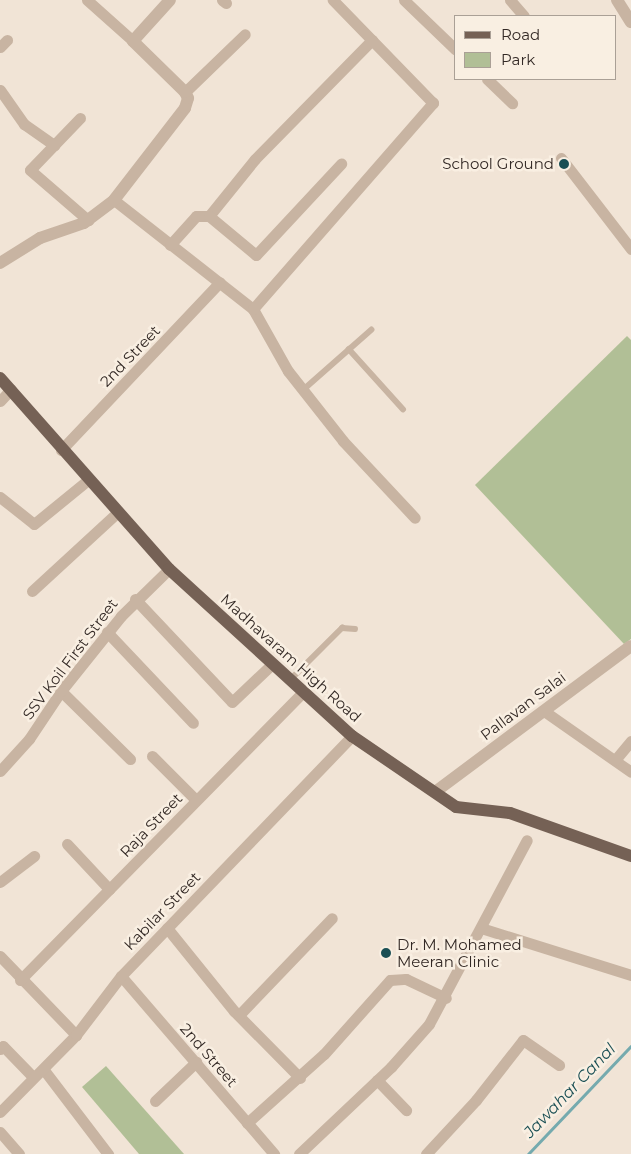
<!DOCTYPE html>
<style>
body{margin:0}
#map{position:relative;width:631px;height:1154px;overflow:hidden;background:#f1e4d6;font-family:Montserrat,sans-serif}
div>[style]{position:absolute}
.green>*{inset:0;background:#b1bf96}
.stream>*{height:3px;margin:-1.5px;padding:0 1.5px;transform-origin:1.5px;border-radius:1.5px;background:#75aaae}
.service>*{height:5.5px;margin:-2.75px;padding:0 2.75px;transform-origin:2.75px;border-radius:2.75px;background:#c8b4a2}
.minor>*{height:11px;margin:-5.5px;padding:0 5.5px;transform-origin:5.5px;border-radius:5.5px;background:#c8b4a2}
.tertiary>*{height:12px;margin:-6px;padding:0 6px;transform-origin:6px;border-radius:6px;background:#c8b4a2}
.primary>*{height:12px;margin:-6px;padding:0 6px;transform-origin:6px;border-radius:6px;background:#756155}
.dots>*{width:14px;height:14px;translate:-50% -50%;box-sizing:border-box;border:2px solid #f9efe2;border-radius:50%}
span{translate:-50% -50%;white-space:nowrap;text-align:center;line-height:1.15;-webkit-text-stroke:5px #f9efe2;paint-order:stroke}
.poi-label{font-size:15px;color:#332925}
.right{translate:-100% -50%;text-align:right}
.left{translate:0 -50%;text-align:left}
.street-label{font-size:15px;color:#332925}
.water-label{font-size:16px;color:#1a4f54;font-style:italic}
.legend{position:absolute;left:454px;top:15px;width:162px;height:65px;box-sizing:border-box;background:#f9efe2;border:1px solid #aaa096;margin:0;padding:6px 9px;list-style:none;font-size:15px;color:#332925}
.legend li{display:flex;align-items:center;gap:10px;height:25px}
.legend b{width:25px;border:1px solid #aaa096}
</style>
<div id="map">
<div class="green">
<div style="clip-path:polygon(627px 336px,631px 340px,631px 639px,624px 644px,475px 485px)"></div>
<div style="clip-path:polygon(106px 1066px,184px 1154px,139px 1154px,82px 1087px)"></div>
</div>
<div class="stream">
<div style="left:528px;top:1154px;width:149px;rotate:-46.4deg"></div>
</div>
<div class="service">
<div style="left:349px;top:349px;width:81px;rotate:48deg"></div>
<div style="left:303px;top:390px;width:91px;rotate:-41.4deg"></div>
<div style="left:290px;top:680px;width:74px;rotate:-45deg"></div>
<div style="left:342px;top:628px;width:13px;rotate:4deg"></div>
</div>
<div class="minor">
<div style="left:87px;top:0;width:62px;rotate:41.7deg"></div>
<div style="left:222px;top:0;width:5px;rotate:37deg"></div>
<div style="left:404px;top:0;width:71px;rotate:43.9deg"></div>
<div style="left:510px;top:0;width:21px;rotate:49deg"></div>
<div style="left:0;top:47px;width:10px;rotate:-45deg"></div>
<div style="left:487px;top:79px;width:35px;rotate:44deg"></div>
<div style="left:0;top:90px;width:42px;rotate:54.8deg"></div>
<div style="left:24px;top:124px;width:37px;rotate:35deg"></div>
<div style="left:185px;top:92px;width:83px;rotate:-44deg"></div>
<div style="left:80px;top:118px;width:72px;rotate:133.9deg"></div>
<div style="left:30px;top:170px;width:77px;rotate:40.8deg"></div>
<div style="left:561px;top:158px;width:115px;rotate:52.4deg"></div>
<div style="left:114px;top:200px;width:177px;rotate:38.1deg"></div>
<div style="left:253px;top:309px;width:71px;rotate:60.6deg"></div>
<div style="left:288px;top:371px;width:89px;rotate:51.8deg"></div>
<div style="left:343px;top:441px;width:105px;rotate:46.9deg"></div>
<div style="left:209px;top:216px;width:73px;rotate:-51.1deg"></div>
<div style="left:255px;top:159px;width:167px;rotate:-45.5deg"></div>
<div style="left:170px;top:245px;width:39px;rotate:-48deg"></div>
<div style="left:196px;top:216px;width:13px"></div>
<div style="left:209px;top:216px;width:61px;rotate:39.7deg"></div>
<div style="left:256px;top:255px;width:125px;rotate:-47deg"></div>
<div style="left:253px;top:309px;width:274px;rotate:-48.9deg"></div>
<div style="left:433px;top:103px;width:144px;rotate:-134.2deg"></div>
<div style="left:0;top:401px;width:16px;rotate:-47deg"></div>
<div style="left:61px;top:450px;width:231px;rotate:-46.6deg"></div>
<div style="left:0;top:497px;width:43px;rotate:38.5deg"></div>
<div style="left:34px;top:524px;width:70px;rotate:-39.2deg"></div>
<div style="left:32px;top:591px;width:117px;rotate:-42.6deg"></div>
<div style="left:135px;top:599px;width:141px;rotate:46.7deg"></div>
<div style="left:232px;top:702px;width:55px;rotate:-43.5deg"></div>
<div style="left:107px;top:632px;width:125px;rotate:46.6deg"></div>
<div style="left:61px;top:691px;width:97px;rotate:44.6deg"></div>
<div style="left:544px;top:711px;width:106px;rotate:35deg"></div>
<div style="left:152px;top:756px;width:62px;rotate:45deg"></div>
<div style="left:615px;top:760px;width:25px;rotate:-50deg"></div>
<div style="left:0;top:771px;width:43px;rotate:-47.8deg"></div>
<div style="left:29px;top:739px;width:58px;rotate:-56.3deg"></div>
<div style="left:61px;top:691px;width:96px;rotate:-51.3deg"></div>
<div style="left:121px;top:616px;width:67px;rotate:-44.4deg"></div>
<div style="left:67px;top:844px;width:62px;rotate:47deg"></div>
<div style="left:0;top:882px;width:43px;rotate:-37.4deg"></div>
<div style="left:167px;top:928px;width:107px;rotate:51.1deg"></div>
<div style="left:234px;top:1011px;width:94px;rotate:45.4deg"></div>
<div style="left:481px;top:928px;width:157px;rotate:17.4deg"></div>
<div style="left:0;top:956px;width:110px;rotate:46.1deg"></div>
<div style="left:121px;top:976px;width:235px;rotate:49.3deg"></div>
<div style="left:20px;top:980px;width:405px;rotate:-45.5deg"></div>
<div style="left:239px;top:1015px;width:134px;rotate:-46.2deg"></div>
<div style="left:0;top:1049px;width:4px;rotate:-45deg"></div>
<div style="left:3px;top:1046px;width:43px;rotate:45.9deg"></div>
<div style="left:44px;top:1070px;width:106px;rotate:52.7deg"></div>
<div style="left:377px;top:1080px;width:42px;rotate:46deg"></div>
<div style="left:155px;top:1101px;width:57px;rotate:-43.6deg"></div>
<div style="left:0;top:1112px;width:108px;rotate:-45.4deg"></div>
<div style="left:76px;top:1035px;width:74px;rotate:-52.7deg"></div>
<div style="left:121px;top:976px;width:333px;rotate:-46.1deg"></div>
<div style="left:247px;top:1123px;width:103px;rotate:-41.9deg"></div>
<div style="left:324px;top:1054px;width:99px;rotate:-48.3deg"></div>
<div style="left:390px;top:980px;width:16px;rotate:-4deg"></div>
<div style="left:406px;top:979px;width:44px;rotate:25.4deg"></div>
<div style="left:0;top:1132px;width:29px;rotate:49deg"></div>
<div style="left:299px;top:1154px;width:127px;rotate:-43.4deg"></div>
<div style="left:391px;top:1067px;width:57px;rotate:-48.5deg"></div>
<div style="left:429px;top:1024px;width:208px;rotate:-62deg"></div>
<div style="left:426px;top:1154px;width:74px;rotate:-47.2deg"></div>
<div style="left:476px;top:1100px;width:76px;rotate:-51.9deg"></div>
<div style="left:523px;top:1040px;width:44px;rotate:34.8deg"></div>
</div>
<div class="tertiary">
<div style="left:617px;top:0;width:26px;rotate:58deg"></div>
<div style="left:0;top:263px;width:47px;rotate:-32deg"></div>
<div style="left:40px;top:238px;width:46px;rotate:-18.8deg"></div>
<div style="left:84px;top:223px;width:38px;rotate:-37deg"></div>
<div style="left:114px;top:200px;width:116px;rotate:-52.3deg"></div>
<div style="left:185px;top:108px;width:10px;rotate:-73deg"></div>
<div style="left:188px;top:98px;width:7px;rotate:-117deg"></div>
<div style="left:185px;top:92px;width:73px;rotate:-135.6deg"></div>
<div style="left:133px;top:41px;width:55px;rotate:-47.9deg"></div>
<div style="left:435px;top:792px;width:244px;rotate:-36.7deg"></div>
</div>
<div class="primary">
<div style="left:0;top:378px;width:255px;rotate:48.5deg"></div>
<div style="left:169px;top:569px;width:248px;rotate:42.4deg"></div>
<div style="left:352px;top:736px;width:126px;rotate:34.3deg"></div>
<div style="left:456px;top:807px;width:54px;rotate:6.3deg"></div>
<div style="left:510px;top:813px;width:128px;rotate:19.6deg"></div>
</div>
<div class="dots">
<div style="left:564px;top:164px;background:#1a4f54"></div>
<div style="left:386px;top:953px;background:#1a4f54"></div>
</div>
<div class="poi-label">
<span class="right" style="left:554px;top:164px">School Ground</span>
<span class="left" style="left:397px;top:953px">Dr. M. Mohamed<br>Meeran Clinic</span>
</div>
<div class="street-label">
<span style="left:130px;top:356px;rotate:-46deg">2nd Street</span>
<span style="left:291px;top:658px;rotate:42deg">Madhavaram High Road</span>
<span style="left:70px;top:659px;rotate:-53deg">SSV Koil First Street</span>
<span style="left:523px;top:706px;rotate:-37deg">Pallavan Salai</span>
<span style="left:151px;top:825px;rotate:-46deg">Raja Street</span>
<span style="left:162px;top:911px;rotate:-46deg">Kabilar Street</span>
<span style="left:209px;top:1055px;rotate:49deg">2nd Street</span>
</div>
<div class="water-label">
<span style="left:570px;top:1091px;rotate:-46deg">Jawahar Canal</span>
</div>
<ul class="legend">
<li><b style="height:6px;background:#756155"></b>Road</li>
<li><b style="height:14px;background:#b1bf96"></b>Park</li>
</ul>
</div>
